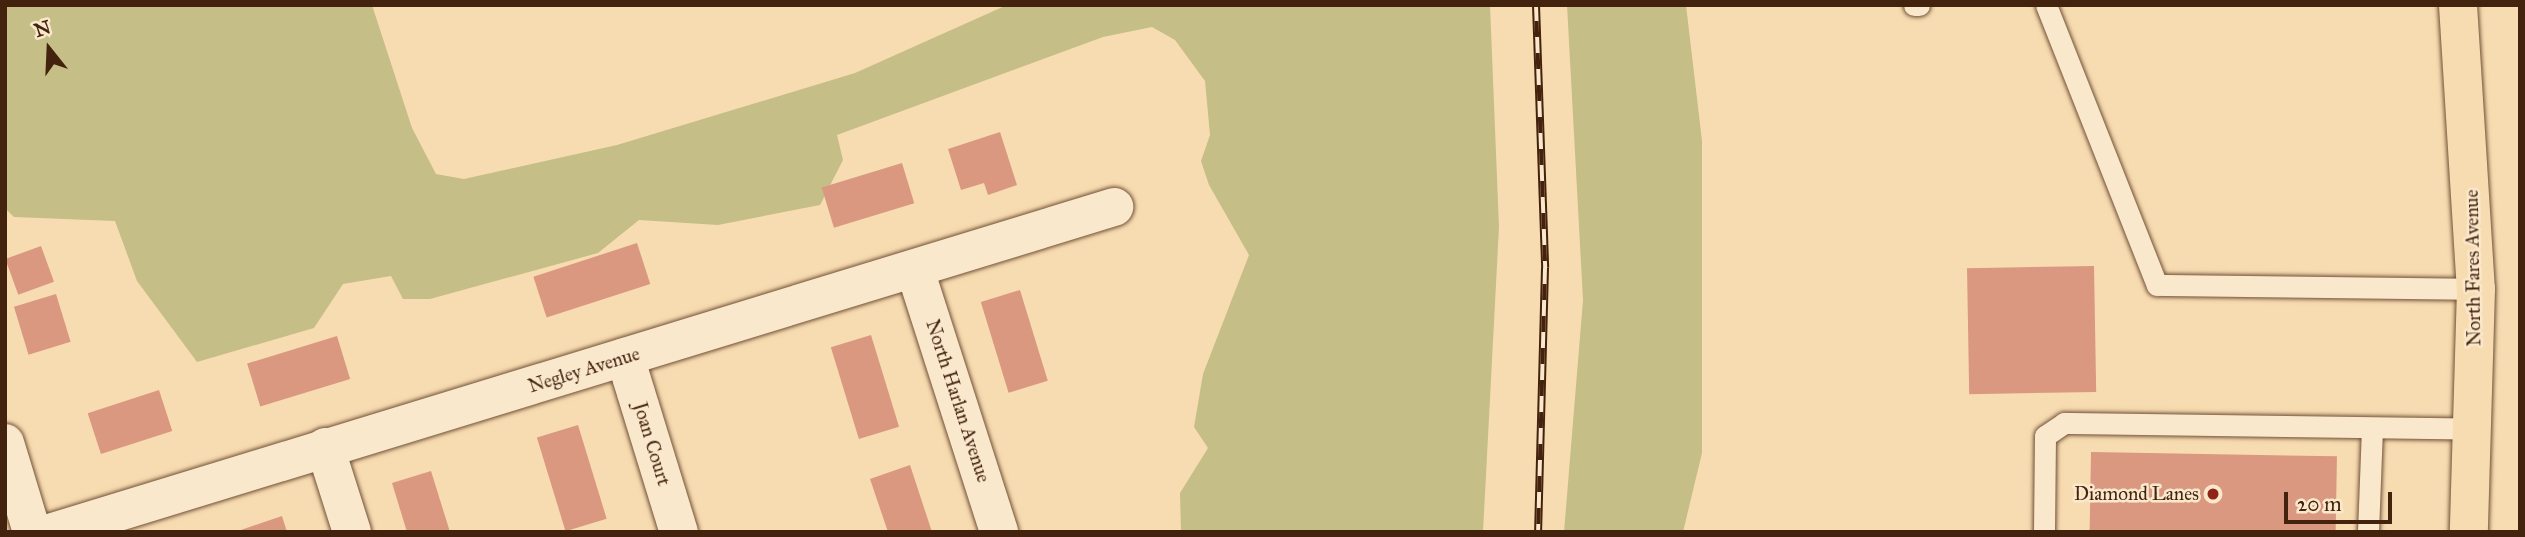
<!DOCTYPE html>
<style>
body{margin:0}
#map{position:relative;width:2525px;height:537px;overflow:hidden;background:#f8dcb1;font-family:"IM FELL Great Primer",serif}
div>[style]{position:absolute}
.green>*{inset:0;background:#c5be86}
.building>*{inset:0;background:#da9880;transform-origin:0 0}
.roads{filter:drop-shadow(0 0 2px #715137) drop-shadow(0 0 2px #715137)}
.lane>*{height:21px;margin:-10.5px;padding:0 10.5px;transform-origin:10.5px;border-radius:10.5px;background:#fae8cc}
.street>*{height:38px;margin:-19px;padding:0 19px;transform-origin:19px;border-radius:19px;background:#fae8cc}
.primary>*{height:38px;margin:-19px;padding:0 19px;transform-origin:19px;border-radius:19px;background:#f8dcb1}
.rail>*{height:8px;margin-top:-4px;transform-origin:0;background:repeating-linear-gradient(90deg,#fae8cc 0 16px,#44230e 0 32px);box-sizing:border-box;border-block:2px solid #44230e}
.dots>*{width:19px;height:19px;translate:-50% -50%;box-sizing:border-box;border:4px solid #fae8cc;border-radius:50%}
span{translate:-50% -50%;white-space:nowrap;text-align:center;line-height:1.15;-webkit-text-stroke:5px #fae8cc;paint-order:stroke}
.street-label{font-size:19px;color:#44230e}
.poi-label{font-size:19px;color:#44230e}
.right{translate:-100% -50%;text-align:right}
.frame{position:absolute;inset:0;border:7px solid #44230e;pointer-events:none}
.north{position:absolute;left:14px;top:14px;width:70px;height:70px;-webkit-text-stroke:5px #fae8cc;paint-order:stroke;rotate:342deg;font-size:19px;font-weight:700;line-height:28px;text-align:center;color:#44230e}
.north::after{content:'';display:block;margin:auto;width:24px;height:32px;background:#44230e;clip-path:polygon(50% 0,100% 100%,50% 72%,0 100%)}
.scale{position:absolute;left:2284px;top:492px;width:108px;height:32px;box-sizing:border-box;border:4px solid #44230e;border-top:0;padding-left:9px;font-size:21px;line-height:24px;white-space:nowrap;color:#44230e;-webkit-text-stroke:5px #fae8cc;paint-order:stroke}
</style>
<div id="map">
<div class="green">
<div style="clip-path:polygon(5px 5px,372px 5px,412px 128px,436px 174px,464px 179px,617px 145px,855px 73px,1007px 5px,1490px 5px,1499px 227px,1483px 532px,1181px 532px,1180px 493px,1208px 448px,1194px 427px,1203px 374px,1249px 255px,1209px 185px,1201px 161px,1210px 135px,1205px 81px,1175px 40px,1152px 27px,1103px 37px,837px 135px,843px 160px,820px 205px,718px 225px,639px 220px,598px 253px,430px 299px,403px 299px,391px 276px,343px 284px,314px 328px,197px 362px,137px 281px,115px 221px,14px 217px,5px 208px)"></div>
<div style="clip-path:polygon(1567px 5px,1686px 5px,1702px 141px,1702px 453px,1683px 532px,1564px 532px,1583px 300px)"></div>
</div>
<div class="building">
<div style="clip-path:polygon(1000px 132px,1017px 185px,988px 195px,984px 183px,961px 190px,948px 149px)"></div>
<div style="left:902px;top:163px;width:42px;height:84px;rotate:73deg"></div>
<div style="left:637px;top:243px;width:43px;height:109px;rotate:72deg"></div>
<div style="left:41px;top:246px;width:38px;height:38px;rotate:70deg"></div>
<div style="left:2094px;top:266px;width:126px;height:127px;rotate:89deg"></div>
<div style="left:1020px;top:290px;width:95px;height:41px;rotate:73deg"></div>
<div style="left:56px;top:294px;width:50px;height:44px;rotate:73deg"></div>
<div style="left:871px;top:335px;width:96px;height:42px;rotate:73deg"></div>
<div style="left:337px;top:336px;width:45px;height:94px;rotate:73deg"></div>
<div style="left:159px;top:390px;width:43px;height:75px;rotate:72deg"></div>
<div style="left:578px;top:425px;width:98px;height:43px;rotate:73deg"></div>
<div style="left:2091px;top:452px;width:246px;height:80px;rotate:1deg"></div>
<div style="clip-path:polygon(910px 465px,932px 532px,888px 532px,870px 479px)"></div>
<div style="clip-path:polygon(431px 471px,450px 532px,407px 532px,392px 483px)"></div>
<div style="clip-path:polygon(282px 516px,287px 532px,238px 532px,238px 531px)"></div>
</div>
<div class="roads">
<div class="lane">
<div style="left:1914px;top:5px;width:5px"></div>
<div style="left:2046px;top:5px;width:301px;rotate:68.4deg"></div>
<div style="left:2157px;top:285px;width:319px;rotate:0.7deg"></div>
<div style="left:2044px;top:532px;width:96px;rotate:-89.4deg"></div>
<div style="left:2045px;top:436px;width:23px;rotate:-34deg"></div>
<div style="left:2064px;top:423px;width:408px;rotate:0.8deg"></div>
<div style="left:2368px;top:532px;width:104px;rotate:-87.8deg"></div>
</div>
<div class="street">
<div style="left:915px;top:270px;width:275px;rotate:72.2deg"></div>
<div style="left:625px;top:357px;width:183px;rotate:72.9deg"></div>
<div style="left:5px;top:443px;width:93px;rotate:73.1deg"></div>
<div style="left:325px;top:447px;width:89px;rotate:72.4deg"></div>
<div style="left:53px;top:532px;width:1110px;rotate:-17.03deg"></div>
</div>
<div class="primary">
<div style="left:2458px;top:5px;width:285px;rotate:86.4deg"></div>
<div style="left:2476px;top:289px;width:243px;rotate:91.7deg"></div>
</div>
</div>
<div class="rail">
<div style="left:1536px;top:5px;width:263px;rotate:88deg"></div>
<div style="left:1545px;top:268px;width:264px;rotate:91.5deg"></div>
</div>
<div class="dots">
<div style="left:2213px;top:494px;background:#8f2418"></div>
</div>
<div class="street-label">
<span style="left:2473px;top:268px;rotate:-91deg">North Fares Avenue</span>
<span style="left:584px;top:370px;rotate:-17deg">Negley Avenue</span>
<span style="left:958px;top:401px;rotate:72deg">North Harlan Avenue</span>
<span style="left:652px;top:444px;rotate:73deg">Joan Court</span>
</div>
<div class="poi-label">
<span class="right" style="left:2199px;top:494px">Diamond Lanes</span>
</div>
<div class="frame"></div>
<div class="north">N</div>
<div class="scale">20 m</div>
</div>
